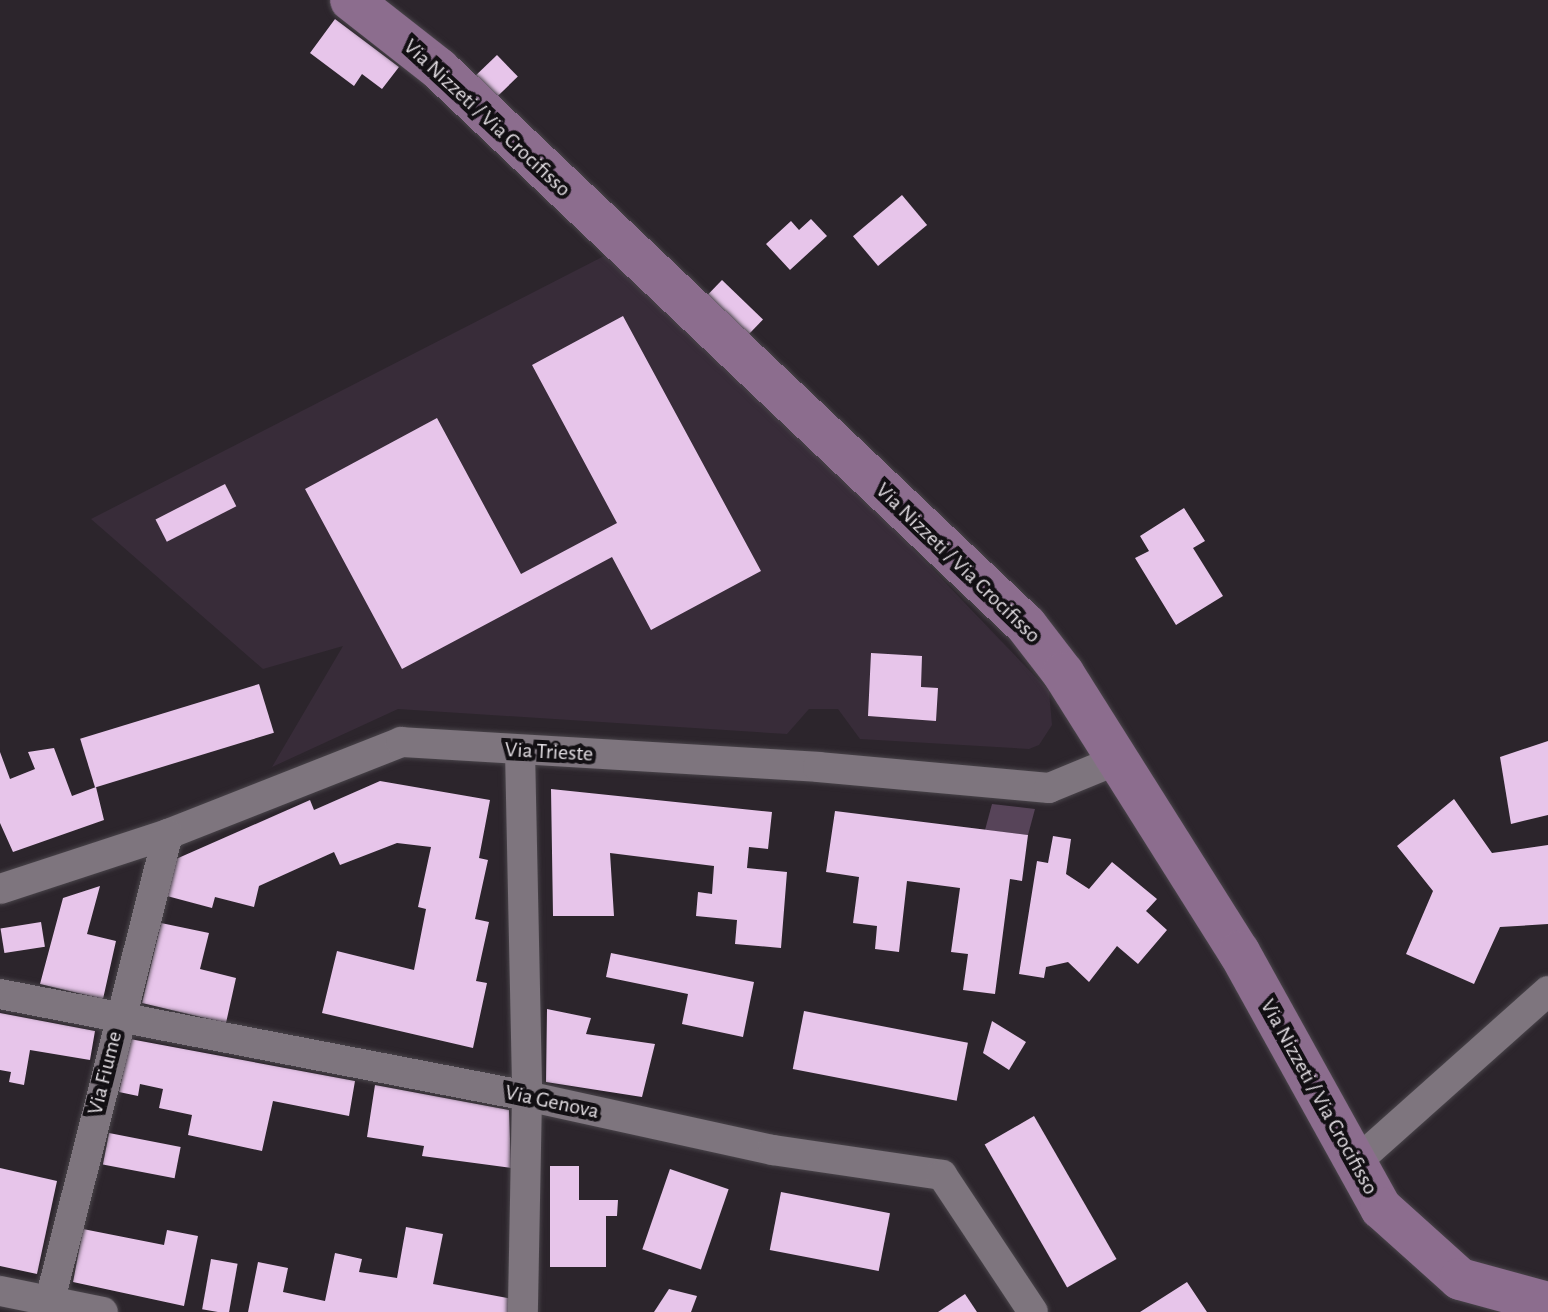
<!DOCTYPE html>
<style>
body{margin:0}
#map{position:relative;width:1548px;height:1312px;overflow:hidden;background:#2c252c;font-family:"Alegreya Sans",sans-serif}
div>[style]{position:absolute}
.built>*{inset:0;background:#382c39}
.green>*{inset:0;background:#574459}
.building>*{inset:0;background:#e7c5ea;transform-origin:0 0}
.roads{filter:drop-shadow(0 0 2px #49444a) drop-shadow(0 0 2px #49444a)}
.street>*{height:30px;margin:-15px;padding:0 15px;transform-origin:15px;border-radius:15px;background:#7e757e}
.secondary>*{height:42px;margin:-21px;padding:0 21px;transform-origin:21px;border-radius:21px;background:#8c6d8e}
span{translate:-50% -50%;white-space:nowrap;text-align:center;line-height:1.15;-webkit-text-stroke:8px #120f13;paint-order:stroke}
.street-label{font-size:22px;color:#e1dce1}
</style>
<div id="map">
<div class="built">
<div style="clip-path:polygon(608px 254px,869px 503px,1049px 691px,1052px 725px,1039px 745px,1029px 749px,860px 739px,838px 709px,809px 709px,787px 734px,398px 709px,272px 767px,343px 646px,263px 669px,91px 519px)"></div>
</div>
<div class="green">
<div style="clip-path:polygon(992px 804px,1035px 809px,1028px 835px,985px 830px)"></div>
</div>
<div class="building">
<div style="clip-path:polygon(335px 19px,399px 67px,382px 89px,362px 74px,354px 86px,310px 53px)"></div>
<div style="left:497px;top:55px;width:30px;height:30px;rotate:46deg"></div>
<div style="left:902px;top:195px;width:39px;height:64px;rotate:50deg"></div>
<div style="clip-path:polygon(811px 219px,827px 236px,790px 270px,766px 244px,791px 221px,799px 230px)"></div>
<div style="left:722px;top:280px;width:57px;height:34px;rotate:44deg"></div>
<div style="clip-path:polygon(623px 316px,761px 571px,651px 630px,612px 557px,402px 669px,305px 489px,437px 418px,521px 574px,617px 523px,532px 365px)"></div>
<div style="left:225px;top:484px;width:25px;height:78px;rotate:63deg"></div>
<div style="clip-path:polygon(1184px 508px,1205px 541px,1193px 548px,1223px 596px,1176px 625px,1135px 558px,1149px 551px,1140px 536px)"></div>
<div style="clip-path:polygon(871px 653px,922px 656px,921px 687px,938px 688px,936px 721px,868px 716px)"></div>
<div style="left:259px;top:684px;width:51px;height:187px;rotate:73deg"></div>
<div style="clip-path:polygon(1548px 741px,1548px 815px,1511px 824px,1500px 757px)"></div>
<div style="clip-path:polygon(54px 748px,72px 796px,96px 787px,104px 820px,13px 852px,0 823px,0 752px,10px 779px,35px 769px,28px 752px)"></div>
<div style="clip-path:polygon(380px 781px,490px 800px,479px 858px,488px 860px,475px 919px,489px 922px,476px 981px,487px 983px,473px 1048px,322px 1013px,337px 951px,414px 970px,426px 909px,418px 907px,431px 847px,397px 843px,340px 865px,334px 852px,259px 886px,254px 907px,215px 897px,212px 908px,167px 896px,176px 859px,310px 800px,314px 810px)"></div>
<div style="clip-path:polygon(551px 789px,772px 812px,768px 849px,749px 847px,747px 868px,787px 872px,781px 948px,735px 944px,737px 920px,696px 916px,698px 892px,712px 894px,714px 866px,610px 853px,614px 916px,553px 916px)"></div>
<div style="clip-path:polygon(1454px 799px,1492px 853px,1548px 845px,1548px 924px,1500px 927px,1474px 984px,1406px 954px,1433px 891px,1397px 846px)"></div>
<div style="clip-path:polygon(835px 811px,1028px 835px,1022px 881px,1010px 879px,995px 994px,963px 990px,968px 954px,951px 952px,960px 888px,907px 881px,899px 952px,875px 949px,877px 926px,853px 923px,859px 877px,826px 872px)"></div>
<div style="clip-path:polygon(1053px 836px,1071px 839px,1066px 874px,1089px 889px,1112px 862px,1157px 899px,1146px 911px,1167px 930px,1138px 964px,1117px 946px,1089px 982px,1068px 962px,1046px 967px,1044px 978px,1019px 974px,1037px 861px,1048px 863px)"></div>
<div style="clip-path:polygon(100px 886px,87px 934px,116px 941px,103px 999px,40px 984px,63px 898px)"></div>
<div style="left:41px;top:922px;width:25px;height:41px;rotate:81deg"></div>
<div style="clip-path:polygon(161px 923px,209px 933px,200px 969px,236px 978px,226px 1023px,142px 1003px)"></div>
<div style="clip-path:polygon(611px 953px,754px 982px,743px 1037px,682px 1024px,688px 994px,606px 977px)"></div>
<div style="clip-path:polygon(547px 1009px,591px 1018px,586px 1034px,655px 1044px,642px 1097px,546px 1082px)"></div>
<div style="left:804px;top:1011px;width:167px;height:59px;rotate:11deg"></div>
<div style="clip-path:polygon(0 1013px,95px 1031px,90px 1060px,30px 1050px,24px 1085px,9px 1082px,11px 1072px,0 1070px)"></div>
<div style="clip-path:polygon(992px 1021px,1026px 1042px,1009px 1070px,983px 1053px)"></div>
<div style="clip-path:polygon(130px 1039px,355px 1081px,349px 1116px,273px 1101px,262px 1151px,188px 1135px,192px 1115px,159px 1108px,163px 1089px,140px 1084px,138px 1096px,119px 1092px)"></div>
<div style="clip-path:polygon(375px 1085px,509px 1110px,511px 1168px,422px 1156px,424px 1146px,367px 1137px)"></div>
<div style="left:1034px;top:1116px;width:165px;height:57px;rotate:60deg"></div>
<div style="left:109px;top:1133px;width:73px;height:32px;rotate:11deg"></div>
<div style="clip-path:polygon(550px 1166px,579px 1166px,579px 1200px,618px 1200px,617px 1216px,606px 1216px,606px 1267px,550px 1267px)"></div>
<div style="clip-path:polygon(0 1168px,57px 1181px,37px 1274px,0 1266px)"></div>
<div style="left:670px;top:1169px;width:62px;height:85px;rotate:19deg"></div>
<div style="left:781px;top:1192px;width:111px;height:59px;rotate:11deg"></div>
<div style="clip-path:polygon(406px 1227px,443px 1234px,433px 1284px,513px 1299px,511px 1312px,248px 1312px,258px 1262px,288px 1268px,283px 1292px,325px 1301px,335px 1253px,362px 1259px,359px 1272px,397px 1278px)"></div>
<div style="clip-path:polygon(83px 1229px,164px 1245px,167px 1230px,198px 1236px,184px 1306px,73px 1282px)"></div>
<div style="left:211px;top:1259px;width:27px;height:51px;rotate:10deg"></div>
<div style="clip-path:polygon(1187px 1282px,1207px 1312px,1140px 1312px,1151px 1305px)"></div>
<div style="clip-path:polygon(669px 1289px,697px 1296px,691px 1312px,654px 1312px)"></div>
<div style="clip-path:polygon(965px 1294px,977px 1312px,938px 1312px)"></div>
</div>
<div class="roads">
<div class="street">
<div style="left:520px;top:750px;width:346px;rotate:88.8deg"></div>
<div style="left:527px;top:1096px;width:216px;rotate:91.1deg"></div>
<div style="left:0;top:889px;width:177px;rotate:-18.1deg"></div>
<div style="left:168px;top:834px;width:251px;rotate:-21.5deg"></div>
<div style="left:401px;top:742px;width:418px;rotate:3.4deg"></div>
<div style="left:818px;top:767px;width:232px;rotate:5.2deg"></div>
<div style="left:1049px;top:788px;width:74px;rotate:-22.4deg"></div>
<div style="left:0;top:994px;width:537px;rotate:10.95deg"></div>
<div style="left:527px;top:1096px;width:252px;rotate:12.4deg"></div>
<div style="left:773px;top:1150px;width:171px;rotate:8.4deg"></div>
<div style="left:942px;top:1175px;width:164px;rotate:56.4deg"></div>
<div style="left:1354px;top:1164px;width:260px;rotate:-41.7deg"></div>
<div style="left:0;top:1291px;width:105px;rotate:11.5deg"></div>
<div style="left:47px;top:1312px;width:493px;rotate:-75.8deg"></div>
</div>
<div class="secondary">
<div style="left:351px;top:0;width:112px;rotate:38.1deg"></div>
<div style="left:439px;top:69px;width:809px;rotate:43.45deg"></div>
<div style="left:1026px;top:625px;width:61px;rotate:52.4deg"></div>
<div style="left:1063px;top:673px;width:330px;rotate:57.8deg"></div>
<div style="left:1239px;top:952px;width:293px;rotate:61deg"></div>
<div style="left:1381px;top:1208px;width:106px;rotate:41.9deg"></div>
<div style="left:1460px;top:1279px;width:91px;rotate:15.3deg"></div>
</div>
</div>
<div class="street-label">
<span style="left:487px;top:118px;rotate:43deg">Via Nizzeti / Via Crocifisso</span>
<span style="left:958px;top:563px;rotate:44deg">Via Nizzeti / Via Crocifisso</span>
<span style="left:549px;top:752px;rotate:3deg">Via Trieste</span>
<span style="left:105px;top:1073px;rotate:-76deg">Via Fiume</span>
<span style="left:1319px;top:1097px;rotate:61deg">Via Nizzeti / Via Crocifisso</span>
<span style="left:552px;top:1102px;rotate:12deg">Via Genova</span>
</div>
</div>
